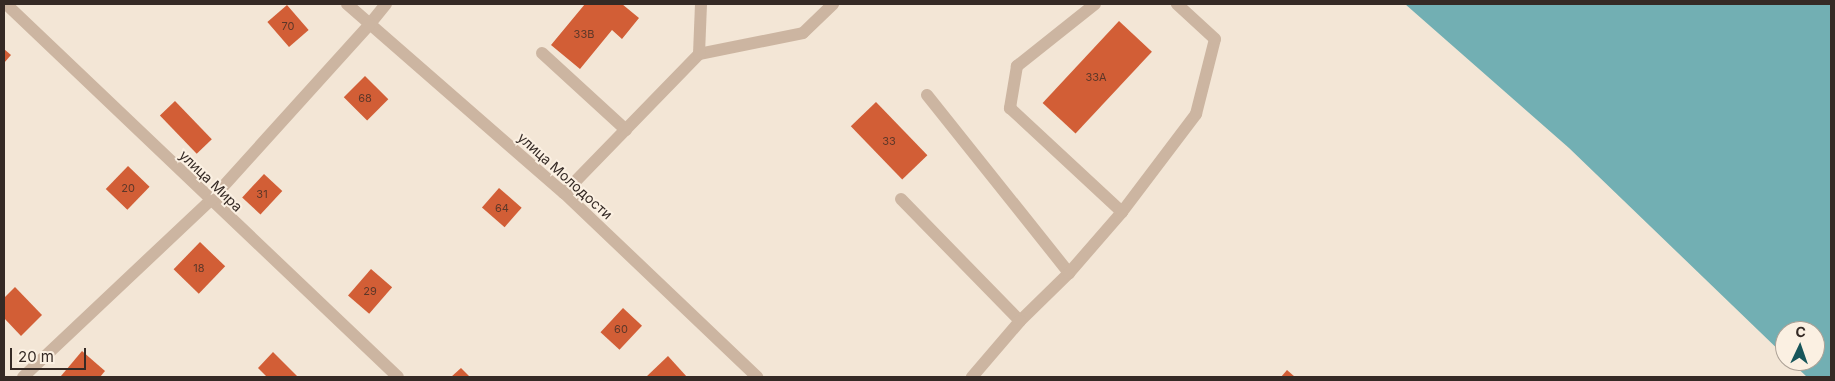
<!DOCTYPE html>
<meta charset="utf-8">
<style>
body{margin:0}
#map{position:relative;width:1835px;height:381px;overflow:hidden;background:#f3e6d6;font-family:Inter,sans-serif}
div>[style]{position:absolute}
.water>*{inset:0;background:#72afb3}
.building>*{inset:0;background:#d25e36;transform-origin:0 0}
.lane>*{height:12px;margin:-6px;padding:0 6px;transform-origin:6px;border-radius:6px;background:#ccb5a1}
.street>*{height:12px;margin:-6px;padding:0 6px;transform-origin:6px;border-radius:6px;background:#ccb5a1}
span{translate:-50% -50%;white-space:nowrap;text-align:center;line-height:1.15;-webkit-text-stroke:4px #fbf0e2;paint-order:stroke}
.number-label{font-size:11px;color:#5c3729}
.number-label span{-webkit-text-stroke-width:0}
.street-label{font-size:14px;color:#352a25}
.frame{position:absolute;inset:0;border:5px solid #352a25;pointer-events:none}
.north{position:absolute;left:1775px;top:321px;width:50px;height:50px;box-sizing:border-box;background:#fbf0e2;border:1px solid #aca196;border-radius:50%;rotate:3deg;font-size:14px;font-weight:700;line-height:20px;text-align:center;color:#352a25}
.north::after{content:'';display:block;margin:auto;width:18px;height:22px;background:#17555a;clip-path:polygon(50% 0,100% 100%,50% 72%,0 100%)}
.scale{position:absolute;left:10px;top:348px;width:76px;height:22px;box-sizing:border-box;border:2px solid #352a25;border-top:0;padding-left:6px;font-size:15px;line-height:18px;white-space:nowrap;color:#352a25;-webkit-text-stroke:4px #fbf0e2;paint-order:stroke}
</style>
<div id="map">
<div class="water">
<div style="clip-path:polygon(1405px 4px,1831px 4px,1831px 377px,1807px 377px,1790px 361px,1815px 361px,1815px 331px,1785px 331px,1785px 356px,1569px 148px)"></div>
</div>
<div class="building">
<div style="clip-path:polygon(585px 4px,622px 4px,639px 18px,622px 39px,612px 30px,580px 69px,551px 45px)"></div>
<div style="left:287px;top:5px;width:33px;height:26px;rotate:49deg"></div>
<div style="left:1119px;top:21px;width:45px;height:112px;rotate:43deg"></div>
<div style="clip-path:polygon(4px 49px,11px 55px,4px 63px)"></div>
<div style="left:365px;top:76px;width:33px;height:30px;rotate:45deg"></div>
<div style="left:175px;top:101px;width:53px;height:21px;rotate:46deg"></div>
<div style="left:876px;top:102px;width:74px;height:35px;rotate:46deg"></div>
<div style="left:128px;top:166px;width:30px;height:32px;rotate:44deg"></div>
<div style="left:264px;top:174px;width:25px;height:32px;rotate:43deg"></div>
<div style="left:499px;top:188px;width:30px;height:26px;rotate:41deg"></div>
<div style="left:200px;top:242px;width:35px;height:38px;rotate:44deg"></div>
<div style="left:371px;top:269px;width:28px;height:35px;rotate:41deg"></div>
<div style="clip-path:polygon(15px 287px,42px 315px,21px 336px,4px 318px,4px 298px)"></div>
<div style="left:623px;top:308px;width:26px;height:33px;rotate:43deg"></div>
<div style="clip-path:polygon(82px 351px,105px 371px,100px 377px,62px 377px,61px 376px)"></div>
<div style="clip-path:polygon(273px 352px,298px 377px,267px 377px,258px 368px)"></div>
<div style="clip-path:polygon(668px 356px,687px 377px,646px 377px)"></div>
<div style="clip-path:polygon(461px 368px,470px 377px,451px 377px)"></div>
<div style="clip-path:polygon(1287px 370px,1295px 377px,1281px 377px)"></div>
</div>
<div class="lane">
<div style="left:1095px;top:4px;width:100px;rotate:141.5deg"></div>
<div style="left:1017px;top:66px;width:43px;rotate:99.5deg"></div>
<div style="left:1010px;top:108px;width:153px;rotate:42.9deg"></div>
<div style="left:369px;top:25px;width:27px;rotate:-51deg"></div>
<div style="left:542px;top:53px;width:114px;rotate:42.5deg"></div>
<div style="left:699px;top:54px;width:106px;rotate:-11.4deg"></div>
<div style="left:803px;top:33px;width:42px;rotate:-44deg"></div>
<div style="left:927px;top:95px;width:228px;rotate:51.4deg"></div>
<div style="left:1069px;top:273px;width:69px;rotate:135.6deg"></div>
<div style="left:564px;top:193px;width:194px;rotate:-45.8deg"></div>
<div style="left:699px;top:54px;width:50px;rotate:-87.7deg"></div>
<div style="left:901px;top:199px;width:170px;rotate:45.7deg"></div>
<div style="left:1020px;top:321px;width:74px;rotate:130.6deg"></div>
<div style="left:1069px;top:273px;width:81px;rotate:-49deg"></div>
<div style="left:1122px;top:212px;width:123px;rotate:-52.9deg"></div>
<div style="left:1196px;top:114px;width:77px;rotate:-75.8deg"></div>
<div style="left:1215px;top:39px;width:52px;rotate:-137.4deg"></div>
</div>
<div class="street">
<div style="left:6px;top:4px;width:541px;rotate:43.58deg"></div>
<div style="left:347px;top:4px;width:288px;rotate:41.1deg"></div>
<div style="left:564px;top:193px;width:267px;rotate:43.6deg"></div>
<div style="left:23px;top:377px;width:257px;rotate:-43.3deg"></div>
<div style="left:210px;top:201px;width:237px;rotate:-47.9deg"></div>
</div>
<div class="number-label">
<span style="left:288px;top:26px">70</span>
<span style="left:584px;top:34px">33В</span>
<span style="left:1096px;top:77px">33А</span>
<span style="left:365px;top:98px">68</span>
<span style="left:889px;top:141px">33</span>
<span style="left:128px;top:188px">20</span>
<span style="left:262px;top:194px">31</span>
<span style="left:502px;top:208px">64</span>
<span style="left:199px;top:268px">18</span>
<span style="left:370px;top:291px">29</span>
<span style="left:621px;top:329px">60</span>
</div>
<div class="street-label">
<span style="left:565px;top:176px;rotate:42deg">улица Молодости</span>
<span style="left:211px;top:181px;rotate:44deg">улица Мира</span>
</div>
<div class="frame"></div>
<div class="north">С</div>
<div class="scale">20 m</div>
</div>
